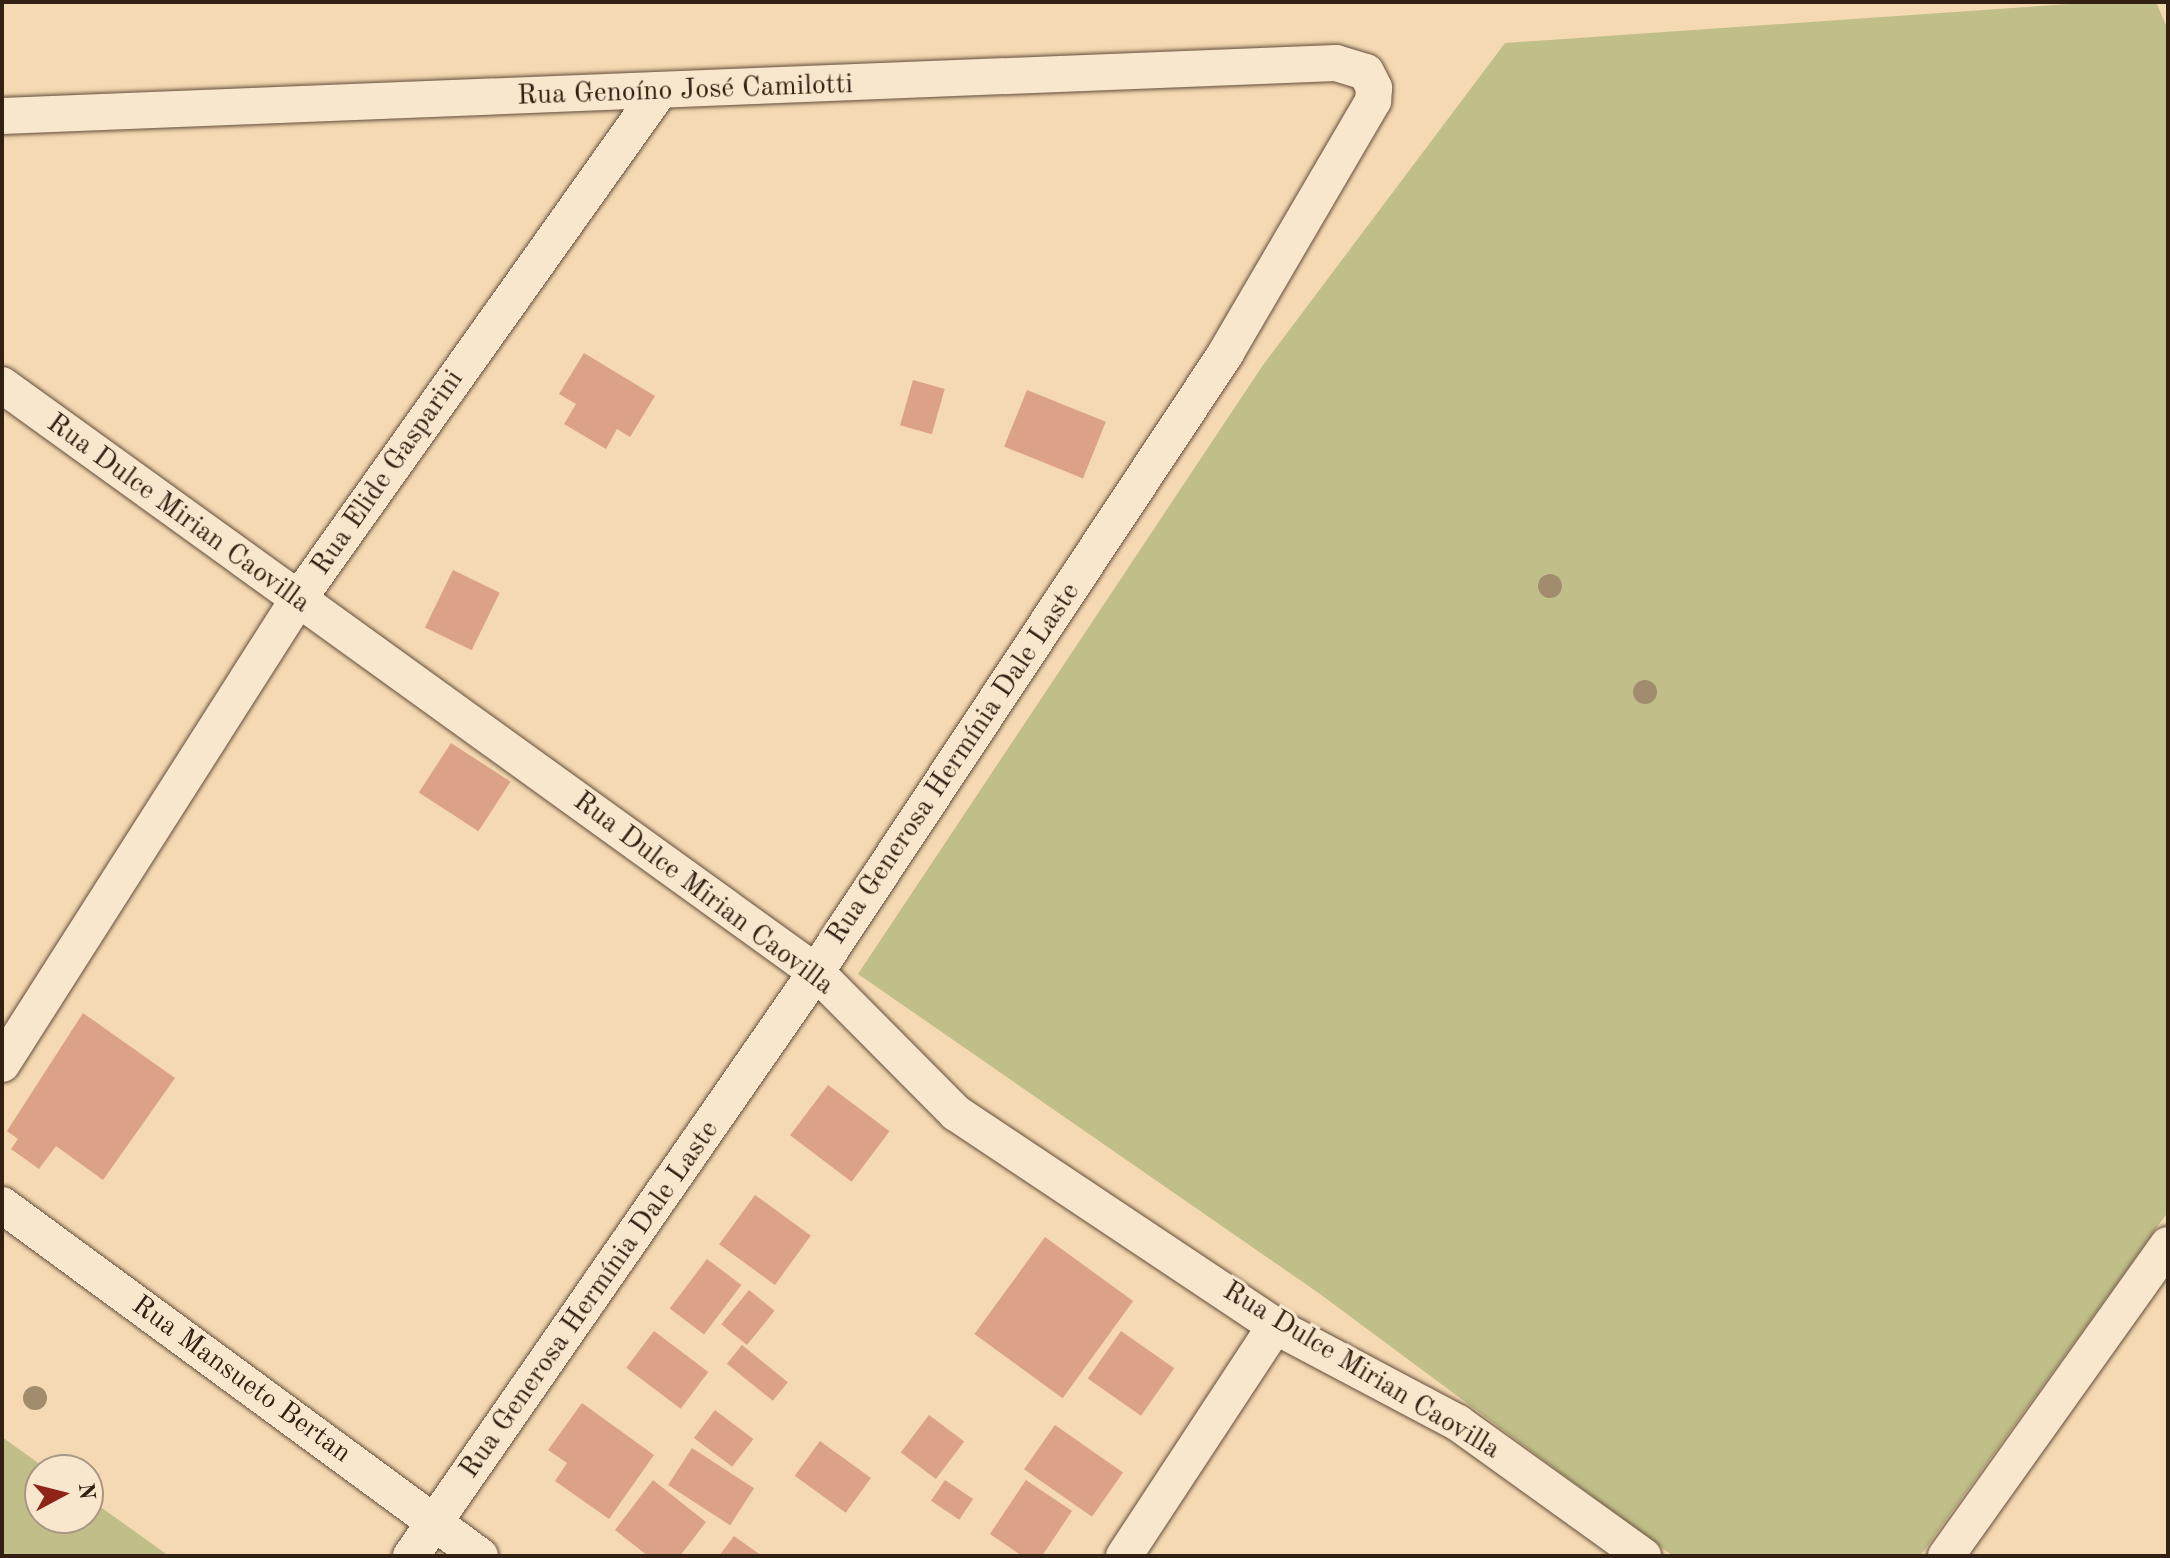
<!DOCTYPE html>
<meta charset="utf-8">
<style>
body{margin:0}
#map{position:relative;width:2170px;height:1558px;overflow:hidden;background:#f5d9b2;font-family:"Old Standard TT",serif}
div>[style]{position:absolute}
.green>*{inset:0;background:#c0be89}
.building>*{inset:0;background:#dca287;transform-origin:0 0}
.roads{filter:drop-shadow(0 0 2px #634e3b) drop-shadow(0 0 2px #634e3b)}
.street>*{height:36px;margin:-18px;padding:0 18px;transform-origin:18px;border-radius:18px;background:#f8e6cd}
.trees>*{width:24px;height:24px;margin:-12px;border-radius:50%;background:#a18d6e}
span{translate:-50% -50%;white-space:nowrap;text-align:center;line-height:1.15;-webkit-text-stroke:7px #f8e6cd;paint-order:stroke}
.street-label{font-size:28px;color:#322013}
.frame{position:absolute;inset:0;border:4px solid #322013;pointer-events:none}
.north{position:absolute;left:24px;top:1454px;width:80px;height:80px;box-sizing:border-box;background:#f8e6cd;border:2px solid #a99783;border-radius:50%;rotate:83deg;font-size:22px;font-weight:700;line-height:32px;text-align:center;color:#322013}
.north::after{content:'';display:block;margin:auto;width:28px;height:36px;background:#8f2418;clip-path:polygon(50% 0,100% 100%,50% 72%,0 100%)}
</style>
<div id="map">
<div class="green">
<div style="clip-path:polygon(2099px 2px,2156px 2px,2168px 30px,2168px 1212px,1920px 1556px,1673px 1556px,1320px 1294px,858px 974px,1263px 365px,1505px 43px)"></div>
<div style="clip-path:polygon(2px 1437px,48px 1470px,40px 1470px,40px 1518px,88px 1518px,88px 1498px,169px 1556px,2px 1556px)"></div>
</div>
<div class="building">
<div style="clip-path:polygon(584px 353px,655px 396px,630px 437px,617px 429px,606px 449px,564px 424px,576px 404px,559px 394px)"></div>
<div style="left:913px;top:380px;width:33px;height:47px;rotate:16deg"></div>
<div style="left:1027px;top:390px;width:85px;height:61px;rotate:22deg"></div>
<div style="left:453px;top:570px;width:52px;height:64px;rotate:26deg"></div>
<div style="left:451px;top:743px;width:71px;height:59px;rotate:33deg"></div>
<div style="clip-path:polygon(83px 1013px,175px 1078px,103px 1180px,56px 1146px,39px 1169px,11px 1149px,18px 1139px,7px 1131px)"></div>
<div style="left:828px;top:1085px;width:77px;height:63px;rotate:37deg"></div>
<div style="left:755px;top:1195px;width:69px;height:61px;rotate:36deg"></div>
<div style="left:1045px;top:1237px;width:109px;height:120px;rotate:36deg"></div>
<div style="left:707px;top:1259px;width:43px;height:62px;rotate:37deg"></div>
<div style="left:749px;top:1290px;width:33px;height:44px;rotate:39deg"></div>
<div style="left:654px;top:1331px;width:68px;height:46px;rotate:37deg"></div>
<div style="left:1121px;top:1331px;width:65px;height:58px;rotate:35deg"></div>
<div style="left:742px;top:1345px;width:59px;height:24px;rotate:39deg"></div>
<div style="clip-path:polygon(582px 1403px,654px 1455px,609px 1519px,555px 1481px,567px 1463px,548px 1450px)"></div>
<div style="left:715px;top:1410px;width:48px;height:35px;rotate:37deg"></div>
<div style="left:929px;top:1415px;width:44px;height:47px;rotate:37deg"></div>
<div style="left:1055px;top:1425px;width:83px;height:54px;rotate:35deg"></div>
<div style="left:820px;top:1441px;width:63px;height:43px;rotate:36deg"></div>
<div style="left:692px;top:1448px;width:74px;height:44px;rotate:33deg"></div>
<div style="clip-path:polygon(653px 1480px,706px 1522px,680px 1556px,648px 1556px,615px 1530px)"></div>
<div style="left:945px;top:1480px;width:34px;height:25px;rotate:34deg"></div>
<div style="clip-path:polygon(1026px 1480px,1072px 1511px,1042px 1556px,1022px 1556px,990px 1534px)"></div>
<div style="clip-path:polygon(734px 1536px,762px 1556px,719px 1556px)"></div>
</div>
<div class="roads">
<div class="street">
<div style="left:2px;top:116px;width:1335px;rotate:-2.28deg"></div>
<div style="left:1336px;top:63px;width:31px;rotate:17deg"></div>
<div style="left:1366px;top:72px;width:18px;rotate:63deg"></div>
<div style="left:1374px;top:88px;width:13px;rotate:94deg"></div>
<div style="left:1373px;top:101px;width:292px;rotate:120.3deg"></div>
<div style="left:1226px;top:353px;width:742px;rotate:123.52deg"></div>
<div style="left:816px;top:972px;width:711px;rotate:124.74deg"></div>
<div style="left:2px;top:385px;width:1004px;rotate:35.8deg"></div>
<div style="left:816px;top:972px;width:199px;rotate:45.2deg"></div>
<div style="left:956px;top:1113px;width:384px;rotate:33.7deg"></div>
<div style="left:1275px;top:1326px;width:207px;rotate:27.9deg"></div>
<div style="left:1458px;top:1423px;width:228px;rotate:35.7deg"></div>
<div style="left:2px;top:1064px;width:549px;rotate:-57.5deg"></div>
<div style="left:297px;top:601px;width:623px;rotate:-54.6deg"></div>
<div style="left:2px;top:1205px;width:593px;rotate:36.29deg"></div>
<div style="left:1124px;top:1556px;width:275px;rotate:-56.7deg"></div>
<div style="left:1946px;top:1556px;width:382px;rotate:-54.5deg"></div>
</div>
</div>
<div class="trees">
<div style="left:1550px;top:586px"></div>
<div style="left:1645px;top:692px"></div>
<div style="left:35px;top:1398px"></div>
</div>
<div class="street-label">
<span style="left:685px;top:91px;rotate:-2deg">Rua Genoíno José Camilotti</span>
<span style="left:388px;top:473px;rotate:-55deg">Rua Elide Gasparini</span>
<span style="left:178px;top:514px;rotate:36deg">Rua Dulce Mirian Caovilla</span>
<span style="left:954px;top:764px;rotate:-56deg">Rua Generosa Hermínia Dale Laste</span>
<span style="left:703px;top:894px;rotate:37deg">Rua Dulce Mirian Caovilla</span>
<span style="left:590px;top:1300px;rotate:-55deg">Rua Generosa Hermínia Dale Laste</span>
<span style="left:1361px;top:1371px;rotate:31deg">Rua Dulce Mirian Caovilla</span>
<span style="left:241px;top:1380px;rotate:36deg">Rua Mansueto Bertan</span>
</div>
<div class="frame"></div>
<div class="north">N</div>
</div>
